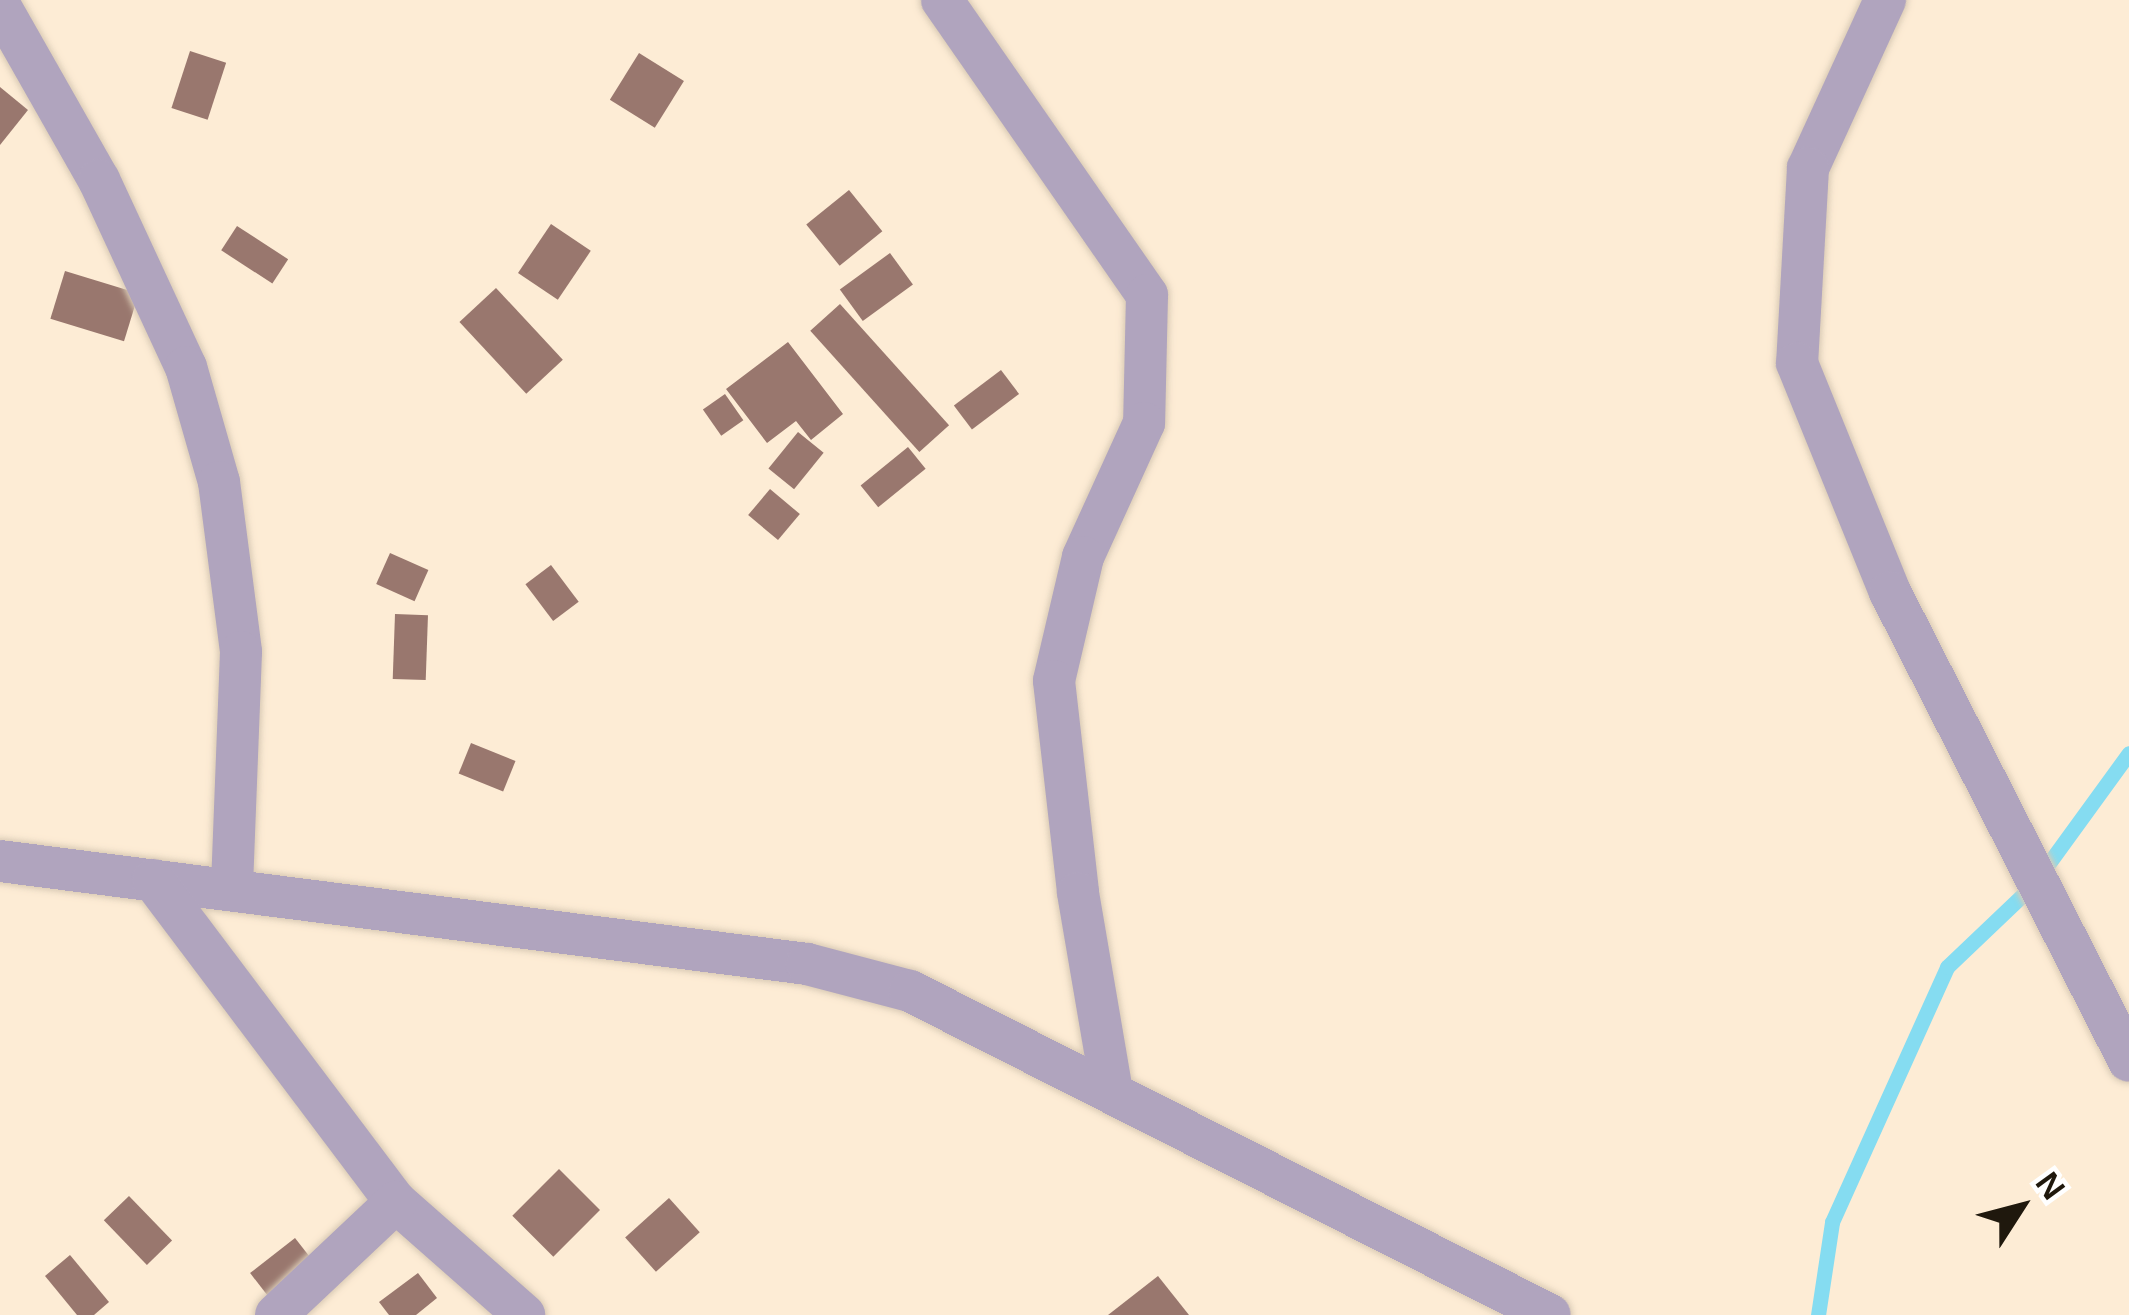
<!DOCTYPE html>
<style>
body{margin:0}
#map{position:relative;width:2129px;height:1315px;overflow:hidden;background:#fdecd5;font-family:Arial,sans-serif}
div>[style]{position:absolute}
.stream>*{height:15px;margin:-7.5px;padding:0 7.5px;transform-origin:7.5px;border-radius:7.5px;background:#85dcf1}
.building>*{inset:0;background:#99776e;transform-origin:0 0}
.roads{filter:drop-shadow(0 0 3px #d9cab5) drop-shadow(0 0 3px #d9cab5)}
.street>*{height:42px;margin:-21px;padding:0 21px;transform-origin:21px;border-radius:21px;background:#b0a4be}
span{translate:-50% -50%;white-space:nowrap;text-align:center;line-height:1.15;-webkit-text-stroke:9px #fff;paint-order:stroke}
.north{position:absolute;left:1961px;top:1147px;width:120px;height:120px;-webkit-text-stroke:9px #fff;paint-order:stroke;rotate:54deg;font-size:33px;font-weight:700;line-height:48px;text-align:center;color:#1f180d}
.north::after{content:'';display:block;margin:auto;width:42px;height:54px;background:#1f180d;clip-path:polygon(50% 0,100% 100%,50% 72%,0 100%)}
</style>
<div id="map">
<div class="stream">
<div style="left:1818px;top:1315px;width:94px;rotate:-81.4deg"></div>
<div style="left:1832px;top:1222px;width:280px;rotate:-65.7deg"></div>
<div style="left:1947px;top:967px;width:119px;rotate:-43.6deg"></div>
<div style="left:2033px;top:885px;width:163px;rotate:-54deg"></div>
</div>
<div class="building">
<div style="left:190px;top:51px;width:38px;height:60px;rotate:18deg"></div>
<div style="left:639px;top:53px;width:53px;height:55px;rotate:32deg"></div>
<div style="clip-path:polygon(0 87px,28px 110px,0 145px)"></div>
<div style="left:849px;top:190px;width:53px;height:55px;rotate:51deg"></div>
<div style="left:551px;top:224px;width:48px;height:59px;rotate:34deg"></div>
<div style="left:237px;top:226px;width:61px;height:29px;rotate:33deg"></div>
<div style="left:890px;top:253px;width:39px;height:62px;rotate:54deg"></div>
<div style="left:65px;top:271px;width:77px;height:50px;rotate:17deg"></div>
<div style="left:496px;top:288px;width:98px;height:50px;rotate:47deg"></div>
<div style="left:840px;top:304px;width:163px;height:40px;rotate:48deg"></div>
<div style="clip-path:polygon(788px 342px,843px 414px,811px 440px,796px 421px,767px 443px,726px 389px)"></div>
<div style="left:1001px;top:370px;width:30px;height:59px;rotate:53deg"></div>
<div style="left:725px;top:394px;width:32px;height:27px;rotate:55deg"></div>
<div style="left:798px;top:432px;width:33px;height:47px;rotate:39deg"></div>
<div style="left:908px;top:447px;width:28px;height:61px;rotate:51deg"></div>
<div style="left:770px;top:489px;width:39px;height:34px;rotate:40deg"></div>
<div style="left:390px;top:553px;width:42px;height:34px;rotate:24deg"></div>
<div style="left:551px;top:565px;width:46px;height:32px;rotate:53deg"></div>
<div style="left:395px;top:614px;width:33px;height:65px;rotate:2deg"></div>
<div style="left:471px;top:743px;width:48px;height:33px;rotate:22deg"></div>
<div style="left:559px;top:1169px;width:58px;height:66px;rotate:45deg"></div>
<div style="left:129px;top:1196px;width:62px;height:35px;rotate:46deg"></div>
<div style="left:669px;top:1198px;width:46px;height:59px;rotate:48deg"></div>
<div style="left:295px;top:1238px;width:34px;height:57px;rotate:52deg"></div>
<div style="clip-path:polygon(70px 1255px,109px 1302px,94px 1315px,77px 1315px,45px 1276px)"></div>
<div style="clip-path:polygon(418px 1273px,437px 1298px,416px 1315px,389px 1315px,379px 1302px)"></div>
<div style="clip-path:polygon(1158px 1276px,1189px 1315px,1108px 1315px)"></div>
</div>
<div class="roads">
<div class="street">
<div style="left:942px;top:0;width:359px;rotate:55.2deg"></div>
<div style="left:1147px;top:295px;width:128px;rotate:91.3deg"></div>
<div style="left:1144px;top:423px;width:147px;rotate:114.5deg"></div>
<div style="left:1083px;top:557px;width:127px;rotate:103.2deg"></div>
<div style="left:1054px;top:681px;width:213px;rotate:83.5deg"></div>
<div style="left:1078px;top:893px;width:201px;rotate:80.3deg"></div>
<div style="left:1885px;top:0;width:185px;rotate:114.6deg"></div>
<div style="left:1808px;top:168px;width:195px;rotate:93.2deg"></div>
<div style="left:1797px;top:363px;width:247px;rotate:67.9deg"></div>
<div style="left:1890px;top:592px;width:526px;rotate:63deg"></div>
<div style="left:0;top:6px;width:200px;rotate:60.4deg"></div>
<div style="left:99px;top:180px;width:206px;rotate:65.1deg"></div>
<div style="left:186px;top:367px;width:120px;rotate:74deg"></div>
<div style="left:219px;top:482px;width:171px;rotate:82.6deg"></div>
<div style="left:241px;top:652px;width:237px;rotate:92.2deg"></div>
<div style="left:0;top:861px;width:814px;rotate:7.27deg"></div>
<div style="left:807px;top:964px;width:106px;rotate:14.7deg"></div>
<div style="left:910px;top:991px;width:717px;rotate:26.85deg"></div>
<div style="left:153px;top:880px;width:403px;rotate:53deg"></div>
<div style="left:396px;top:1202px;width:171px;rotate:41.4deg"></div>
<div style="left:276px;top:1315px;width:165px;rotate:-43.3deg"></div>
</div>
</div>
<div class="north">N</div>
</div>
